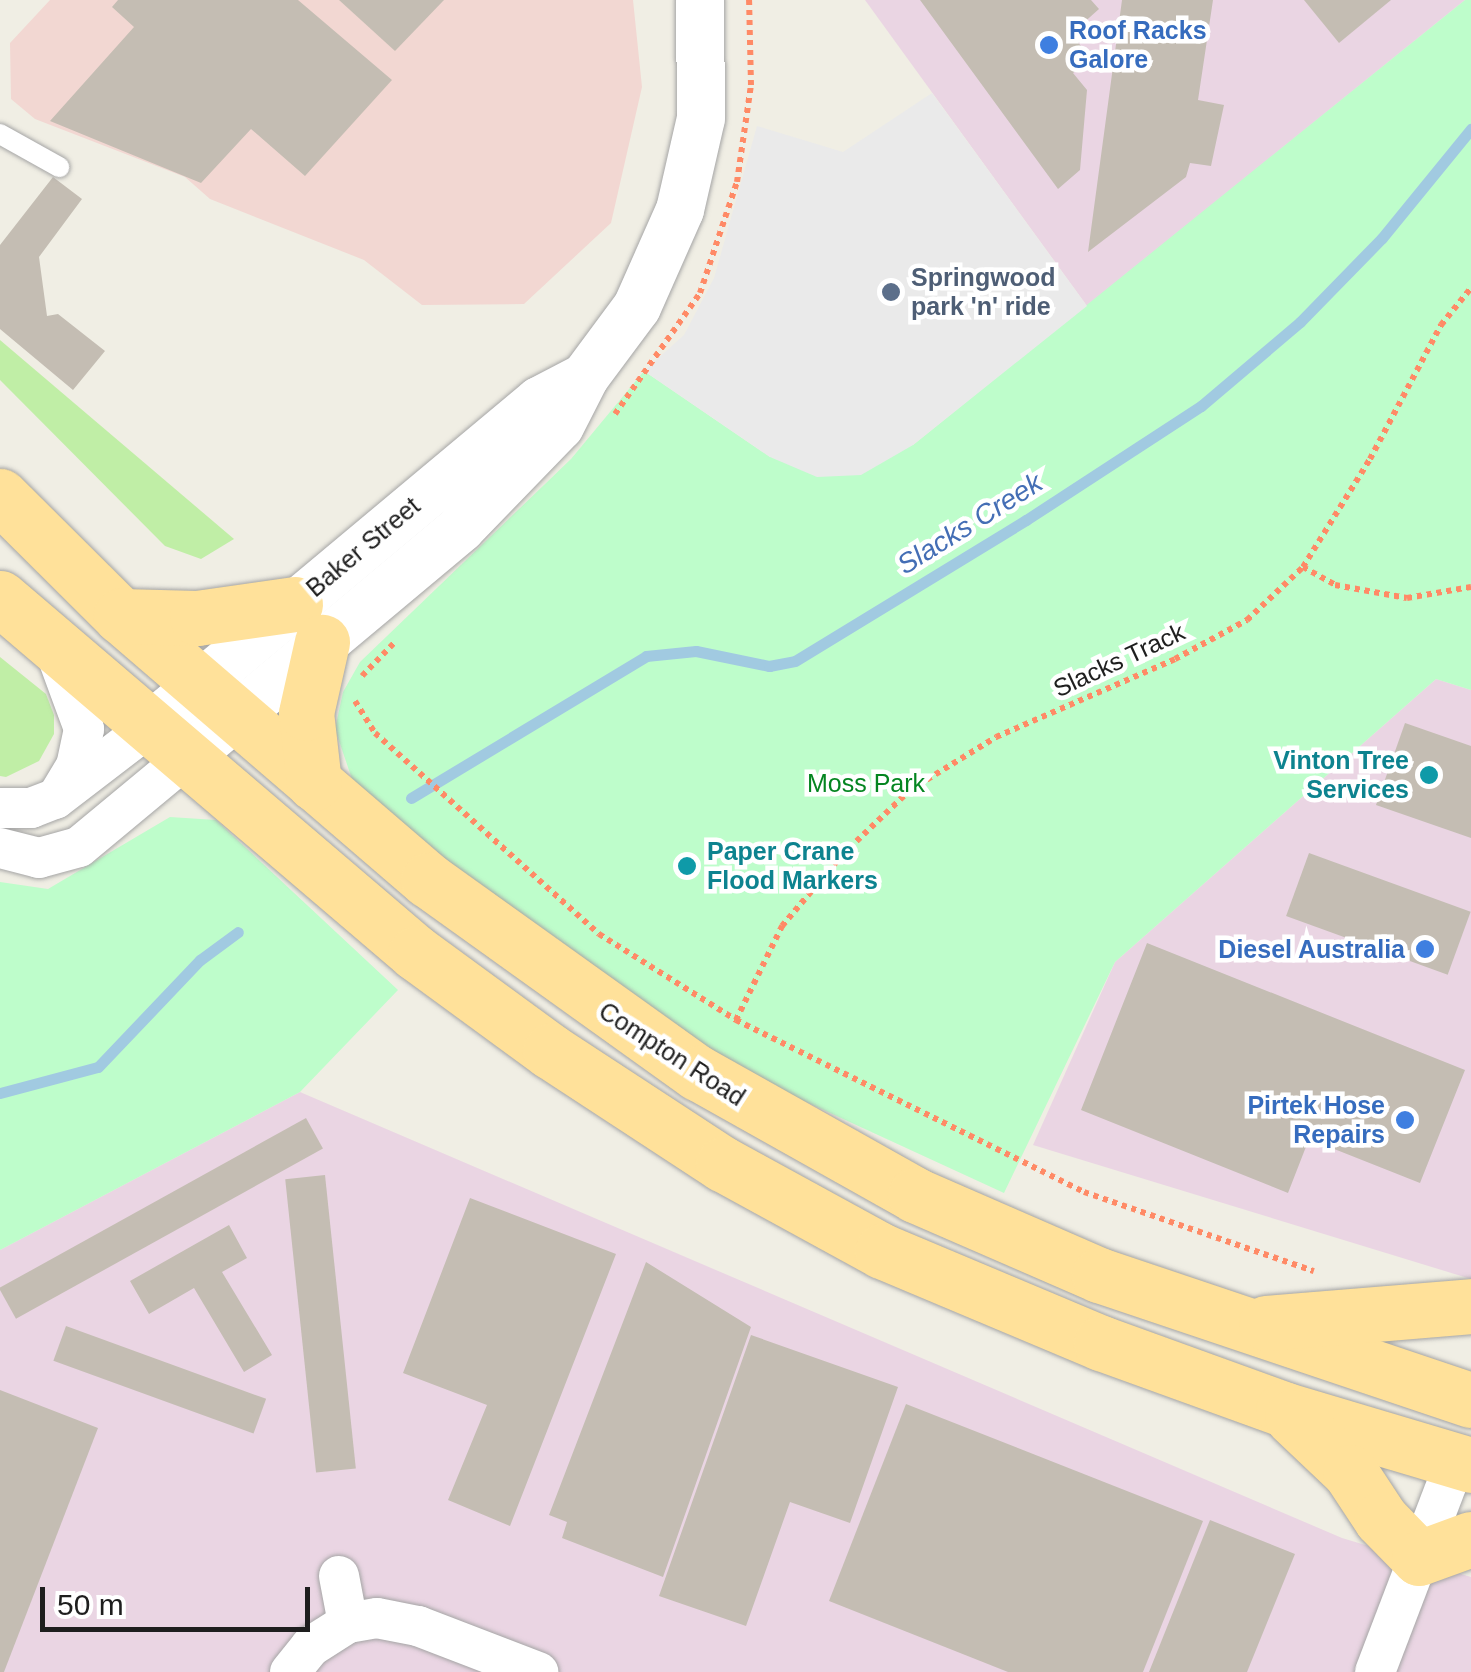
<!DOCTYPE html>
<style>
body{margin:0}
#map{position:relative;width:1471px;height:1672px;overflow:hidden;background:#f0eee4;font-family:Helvetica,sans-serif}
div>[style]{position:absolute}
.commercial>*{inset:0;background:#f2d7d2}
.industrial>*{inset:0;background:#ead5e3}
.grass>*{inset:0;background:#c0eea6}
.park>*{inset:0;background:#befdcb}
.parking>*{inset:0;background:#eaeaea}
.stream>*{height:11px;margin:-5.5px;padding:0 5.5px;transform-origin:5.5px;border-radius:5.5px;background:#a1cae1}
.building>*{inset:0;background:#c4bdb3;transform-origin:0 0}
.path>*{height:6px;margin-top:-3px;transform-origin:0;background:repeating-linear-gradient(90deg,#ff8a66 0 5px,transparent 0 10px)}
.roads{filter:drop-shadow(0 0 2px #a5a5a5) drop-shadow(0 0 2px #a5a5a5)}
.service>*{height:20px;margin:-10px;padding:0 10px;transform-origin:10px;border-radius:10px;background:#fff}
.minor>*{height:40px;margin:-20px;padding:0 20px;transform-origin:20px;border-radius:20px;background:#fff}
.tertiary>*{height:48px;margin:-24px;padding:0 24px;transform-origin:24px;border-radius:24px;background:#fff}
.primary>*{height:55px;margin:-27.5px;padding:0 27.5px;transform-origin:27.5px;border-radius:27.5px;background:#ffe19a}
.dots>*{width:28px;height:28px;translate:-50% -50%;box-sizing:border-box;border:5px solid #fff;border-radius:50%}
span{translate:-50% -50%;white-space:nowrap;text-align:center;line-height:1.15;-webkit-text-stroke:9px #fff;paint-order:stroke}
.shop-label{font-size:25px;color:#366cbe;font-weight:700}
.left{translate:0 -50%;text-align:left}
.right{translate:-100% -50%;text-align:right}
.service-label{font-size:25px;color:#4e5e75;font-weight:700}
.street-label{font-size:25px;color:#1e1e1e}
.culture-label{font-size:25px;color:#0d838f;font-weight:700}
.park-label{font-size:25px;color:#048520}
.water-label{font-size:28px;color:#446eb5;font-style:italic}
.scale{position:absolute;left:40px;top:1587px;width:270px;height:45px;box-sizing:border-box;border:5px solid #1e1e1e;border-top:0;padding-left:12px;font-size:30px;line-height:35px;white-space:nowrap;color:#1e1e1e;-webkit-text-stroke:8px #fff;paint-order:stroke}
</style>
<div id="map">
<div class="commercial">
<div style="clip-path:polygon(50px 0,633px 0,642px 87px,611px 223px,524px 304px,422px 305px,364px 260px,210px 199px,185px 177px,35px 119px,11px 99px,10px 43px)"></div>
</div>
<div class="industrial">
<div style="clip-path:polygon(865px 0,1465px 0,1087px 306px)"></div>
<div style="clip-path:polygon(1436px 679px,1471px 690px,1471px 1279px,1033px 1145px,1115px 962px)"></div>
<div style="clip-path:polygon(300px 1092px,1342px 1538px,1471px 1577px,1471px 1672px,0 1672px,0 1250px)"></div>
</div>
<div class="grass">
<div style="clip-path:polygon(0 340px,234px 539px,201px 559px,165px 546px,0 380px)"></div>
<div style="clip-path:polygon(0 657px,46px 694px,54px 715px,54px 734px,39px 761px,6px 777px,0 776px)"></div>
</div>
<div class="park">
<div style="clip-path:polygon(1465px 0,1471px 0,1471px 690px,1436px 679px,1115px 962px,1004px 1193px,778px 1089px,598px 985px,353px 782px,335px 729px,343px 692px,360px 662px,571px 459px,644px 371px,770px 457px,913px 445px)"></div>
<div style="clip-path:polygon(170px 817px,216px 820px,398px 990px,300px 1092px,0 1250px,0 882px,48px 889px)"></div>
</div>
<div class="parking">
<div style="clip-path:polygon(932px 93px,1087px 306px,913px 445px,861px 475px,817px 477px,770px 457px,644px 371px,684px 335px,714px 278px,757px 126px,843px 152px)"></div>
</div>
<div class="stream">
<div style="left:411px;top:798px;width:275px;rotate:-31.1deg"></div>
<div style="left:646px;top:656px;width:50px;rotate:-5.7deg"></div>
<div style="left:696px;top:651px;width:75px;rotate:11.6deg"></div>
<div style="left:769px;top:666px;width:26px;rotate:-11deg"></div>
<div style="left:795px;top:661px;width:271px;rotate:-31.4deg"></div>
<div style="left:1026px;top:520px;width:209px;rotate:-33.1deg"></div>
<div style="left:1201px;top:406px;width:130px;rotate:-40.3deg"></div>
<div style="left:1300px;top:322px;width:117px;rotate:-45.7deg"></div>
<div style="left:1382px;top:238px;width:141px;rotate:-50.8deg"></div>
<div style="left:0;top:1093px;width:101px;rotate:-14.9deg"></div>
<div style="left:98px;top:1067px;width:148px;rotate:-46.4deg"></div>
<div style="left:200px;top:960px;width:47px;rotate:-36.4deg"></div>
</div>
<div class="building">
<div style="clip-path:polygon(118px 0,298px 0,392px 80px,305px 176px,251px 129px,201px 183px,50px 121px,134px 27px,112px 7px)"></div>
<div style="clip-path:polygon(339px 0,444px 0,395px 51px)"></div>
<div style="clip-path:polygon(920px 0,1091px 0,1099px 9px,1071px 34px,1091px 58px,1073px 73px,1087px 90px,1080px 170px,1058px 189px)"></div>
<div style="clip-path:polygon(1122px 0,1213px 0,1198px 100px,1224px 105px,1211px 166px,1190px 163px,1186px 177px,1088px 252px)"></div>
<div style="clip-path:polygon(1304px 0,1391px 0,1339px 43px)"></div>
<div style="clip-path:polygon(53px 177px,82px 199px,39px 257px,47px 316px,58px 314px,105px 351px,73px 390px,0 329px,0 245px)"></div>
<div style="clip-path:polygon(1405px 723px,1471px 746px,1471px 838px,1376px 805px)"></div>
<div style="left:1309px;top:853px;width:172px;height:67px;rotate:20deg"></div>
<div style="clip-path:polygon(1147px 943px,1465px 1070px,1420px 1183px,1309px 1139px,1288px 1193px,1081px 1110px)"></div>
<div style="left:306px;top:1118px;width:35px;height:351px;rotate:61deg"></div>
<div style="left:325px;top:1175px;width:295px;height:40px;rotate:84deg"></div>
<div style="clip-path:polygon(470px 1198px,616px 1254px,510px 1526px,448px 1500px,487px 1405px,403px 1373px)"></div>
<div style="clip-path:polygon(229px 1225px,247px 1258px,222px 1272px,272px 1355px,244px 1372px,194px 1288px,149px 1314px,130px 1281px)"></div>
<div style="clip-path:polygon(646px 1262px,751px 1327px,663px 1577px,562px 1538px,567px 1522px,549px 1515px)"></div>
<div style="left:66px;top:1326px;width:213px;height:37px;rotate:20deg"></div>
<div style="clip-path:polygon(751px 1335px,898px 1387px,850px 1523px,790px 1502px,746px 1626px,659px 1596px)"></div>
<div style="clip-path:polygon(0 1390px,98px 1428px,4px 1672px,0 1672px)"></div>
<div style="clip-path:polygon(906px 1404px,1203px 1521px,1143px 1672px,1008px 1672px,829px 1601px)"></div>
<div style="clip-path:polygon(1210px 1520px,1295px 1554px,1247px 1672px,1149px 1672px)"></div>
</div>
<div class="path">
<div style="left:615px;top:414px;width:148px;rotate:-54.9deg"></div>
<div style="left:700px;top:293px;width:117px;rotate:-71.6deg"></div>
<div style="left:737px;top:182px;width:98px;rotate:-81.8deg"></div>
<div style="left:751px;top:85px;width:85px;rotate:-91.3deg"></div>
<div style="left:1303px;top:567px;width:37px;rotate:29deg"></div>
<div style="left:1335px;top:585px;width:73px;rotate:10.2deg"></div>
<div style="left:1407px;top:598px;width:65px;rotate:-9.8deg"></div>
<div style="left:362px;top:676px;width:47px;rotate:-45.9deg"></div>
<div style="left:355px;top:701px;width:38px;rotate:58deg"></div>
<div style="left:375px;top:733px;width:301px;rotate:41.9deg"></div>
<div style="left:599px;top:934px;width:162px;rotate:32.1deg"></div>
<div style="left:736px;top:1020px;width:388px;rotate:26.3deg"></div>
<div style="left:1084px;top:1192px;width:243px;rotate:19deg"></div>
<div style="left:736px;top:1020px;width:105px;rotate:-63.9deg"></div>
<div style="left:782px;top:926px;width:93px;rotate:-49.8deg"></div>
<div style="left:842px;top:855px;width:94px;rotate:-43.7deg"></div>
<div style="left:910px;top:790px;width:101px;rotate:-31.6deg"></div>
<div style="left:996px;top:737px;width:195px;rotate:-23.5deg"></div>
<div style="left:1175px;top:659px;width:82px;rotate:-28.4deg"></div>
<div style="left:1247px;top:620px;width:77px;rotate:-43.4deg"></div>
<div style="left:1303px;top:567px;width:127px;rotate:-58.2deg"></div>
<div style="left:1370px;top:459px;width:152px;rotate:-62.1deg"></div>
<div style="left:1441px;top:325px;width:48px;rotate:-51deg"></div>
</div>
<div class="roads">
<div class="service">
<div style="left:0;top:134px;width:68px;rotate:29.2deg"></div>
</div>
<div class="minor">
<div style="left:55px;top:650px;width:84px;rotate:69.8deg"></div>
<div style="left:84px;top:729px;width:38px;rotate:102deg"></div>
<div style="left:76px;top:766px;width:35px;rotate:121deg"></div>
<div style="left:0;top:808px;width:31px"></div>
<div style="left:31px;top:808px;width:26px;rotate:-21deg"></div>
<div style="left:55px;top:799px;width:117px;rotate:-37.4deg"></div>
<div style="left:0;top:848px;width:40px;rotate:14.4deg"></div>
<div style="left:39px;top:858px;width:41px;rotate:-15.4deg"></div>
<div style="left:79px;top:847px;width:138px;rotate:-39.7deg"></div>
<div style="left:339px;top:1576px;width:48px;rotate:79.2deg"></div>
<div style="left:348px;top:1623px;width:29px;rotate:-10deg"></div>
<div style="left:377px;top:1618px;width:42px;rotate:11deg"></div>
<div style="left:418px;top:1626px;width:129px;rotate:21deg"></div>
<div style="left:290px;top:1672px;width:32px;rotate:-51deg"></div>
<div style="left:310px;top:1647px;width:45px;rotate:-32.3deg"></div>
<div style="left:1375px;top:1672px;width:227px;rotate:-69.1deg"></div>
</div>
<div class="tertiary">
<div style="left:148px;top:728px;width:510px;rotate:-39.91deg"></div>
<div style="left:539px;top:401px;width:52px;rotate:-27.6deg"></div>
<div style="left:185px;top:759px;width:360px;rotate:-39.9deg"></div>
<div style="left:461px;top:528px;width:142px;rotate:-45.9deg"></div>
<div style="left:560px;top:426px;width:55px;rotate:-63deg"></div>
<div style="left:585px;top:377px;width:87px;rotate:-53.4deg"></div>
<div style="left:637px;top:307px;width:106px;rotate:-66.1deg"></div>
<div style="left:680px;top:210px;width:94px;rotate:-77.1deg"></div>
<div style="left:701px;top:118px;width:118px;rotate:-90.5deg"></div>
</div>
<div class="primary">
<div style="left:0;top:496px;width:170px;rotate:44.8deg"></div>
<div style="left:121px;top:616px;width:405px;rotate:40.7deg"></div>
<div style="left:428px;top:880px;width:332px;rotate:35.6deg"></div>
<div style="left:698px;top:1073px;width:249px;rotate:29.3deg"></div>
<div style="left:915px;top:1195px;width:201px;rotate:23.5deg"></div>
<div style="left:1099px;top:1275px;width:392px;rotate:18.6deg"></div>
<div style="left:0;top:598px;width:547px;rotate:40.48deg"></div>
<div style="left:416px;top:953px;width:166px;rotate:36.2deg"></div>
<div style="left:550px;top:1051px;width:207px;rotate:33.2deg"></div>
<div style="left:723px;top:1164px;width:181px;rotate:28.7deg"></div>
<div style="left:882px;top:1251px;width:238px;rotate:22.8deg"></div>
<div style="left:1101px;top:1343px;width:194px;rotate:19.9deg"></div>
<div style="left:1283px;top:1409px;width:196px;rotate:16.6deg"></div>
<div style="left:121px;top:616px;width:76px;rotate:1.5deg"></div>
<div style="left:197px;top:618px;width:99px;rotate:-8.1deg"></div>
<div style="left:314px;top:783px;width:70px;rotate:-96.5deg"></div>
<div style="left:306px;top:713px;width:73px;rotate:-77.3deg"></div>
<div style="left:1266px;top:1323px;width:206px;rotate:-4.7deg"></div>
<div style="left:1292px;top:1417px;width:80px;rotate:43.5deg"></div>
<div style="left:1350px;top:1472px;width:56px;rotate:56.6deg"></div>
<div style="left:1381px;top:1519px;width:54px;rotate:45.7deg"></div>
<div style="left:1419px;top:1558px;width:55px;rotate:-20.1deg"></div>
</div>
</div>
<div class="dots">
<div style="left:1049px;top:45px;background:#3f7fe0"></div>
<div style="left:891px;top:292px;background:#5c6f8a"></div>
<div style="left:1429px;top:775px;background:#0f9aa8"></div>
<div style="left:687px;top:866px;background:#0f9aa8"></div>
<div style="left:1425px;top:949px;background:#3f7fe0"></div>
<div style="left:1405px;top:1120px;background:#3f7fe0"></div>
</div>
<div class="shop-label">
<span class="left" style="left:1069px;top:45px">Roof Racks<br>Galore</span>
<span class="right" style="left:1405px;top:949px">Diesel Australia</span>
<span class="right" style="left:1385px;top:1120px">Pirtek Hose<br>Repairs</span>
</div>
<div class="service-label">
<span class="left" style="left:911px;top:292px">Springwood<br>park 'n' ride</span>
</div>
<div class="street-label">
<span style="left:363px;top:547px;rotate:-40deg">Baker Street</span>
<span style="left:1119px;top:660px;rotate:-25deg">Slacks Track</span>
<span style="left:672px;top:1054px;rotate:33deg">Compton Road</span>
</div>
<div class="culture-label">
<span class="right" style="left:1409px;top:775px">Vinton Tree<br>Services</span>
<span class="left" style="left:707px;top:866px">Paper Crane<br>Flood Markers</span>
</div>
<div class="park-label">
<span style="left:866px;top:783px">Moss Park</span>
</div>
<div class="water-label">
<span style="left:970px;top:524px;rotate:-32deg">Slacks Creek</span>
</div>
<div class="scale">50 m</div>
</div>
